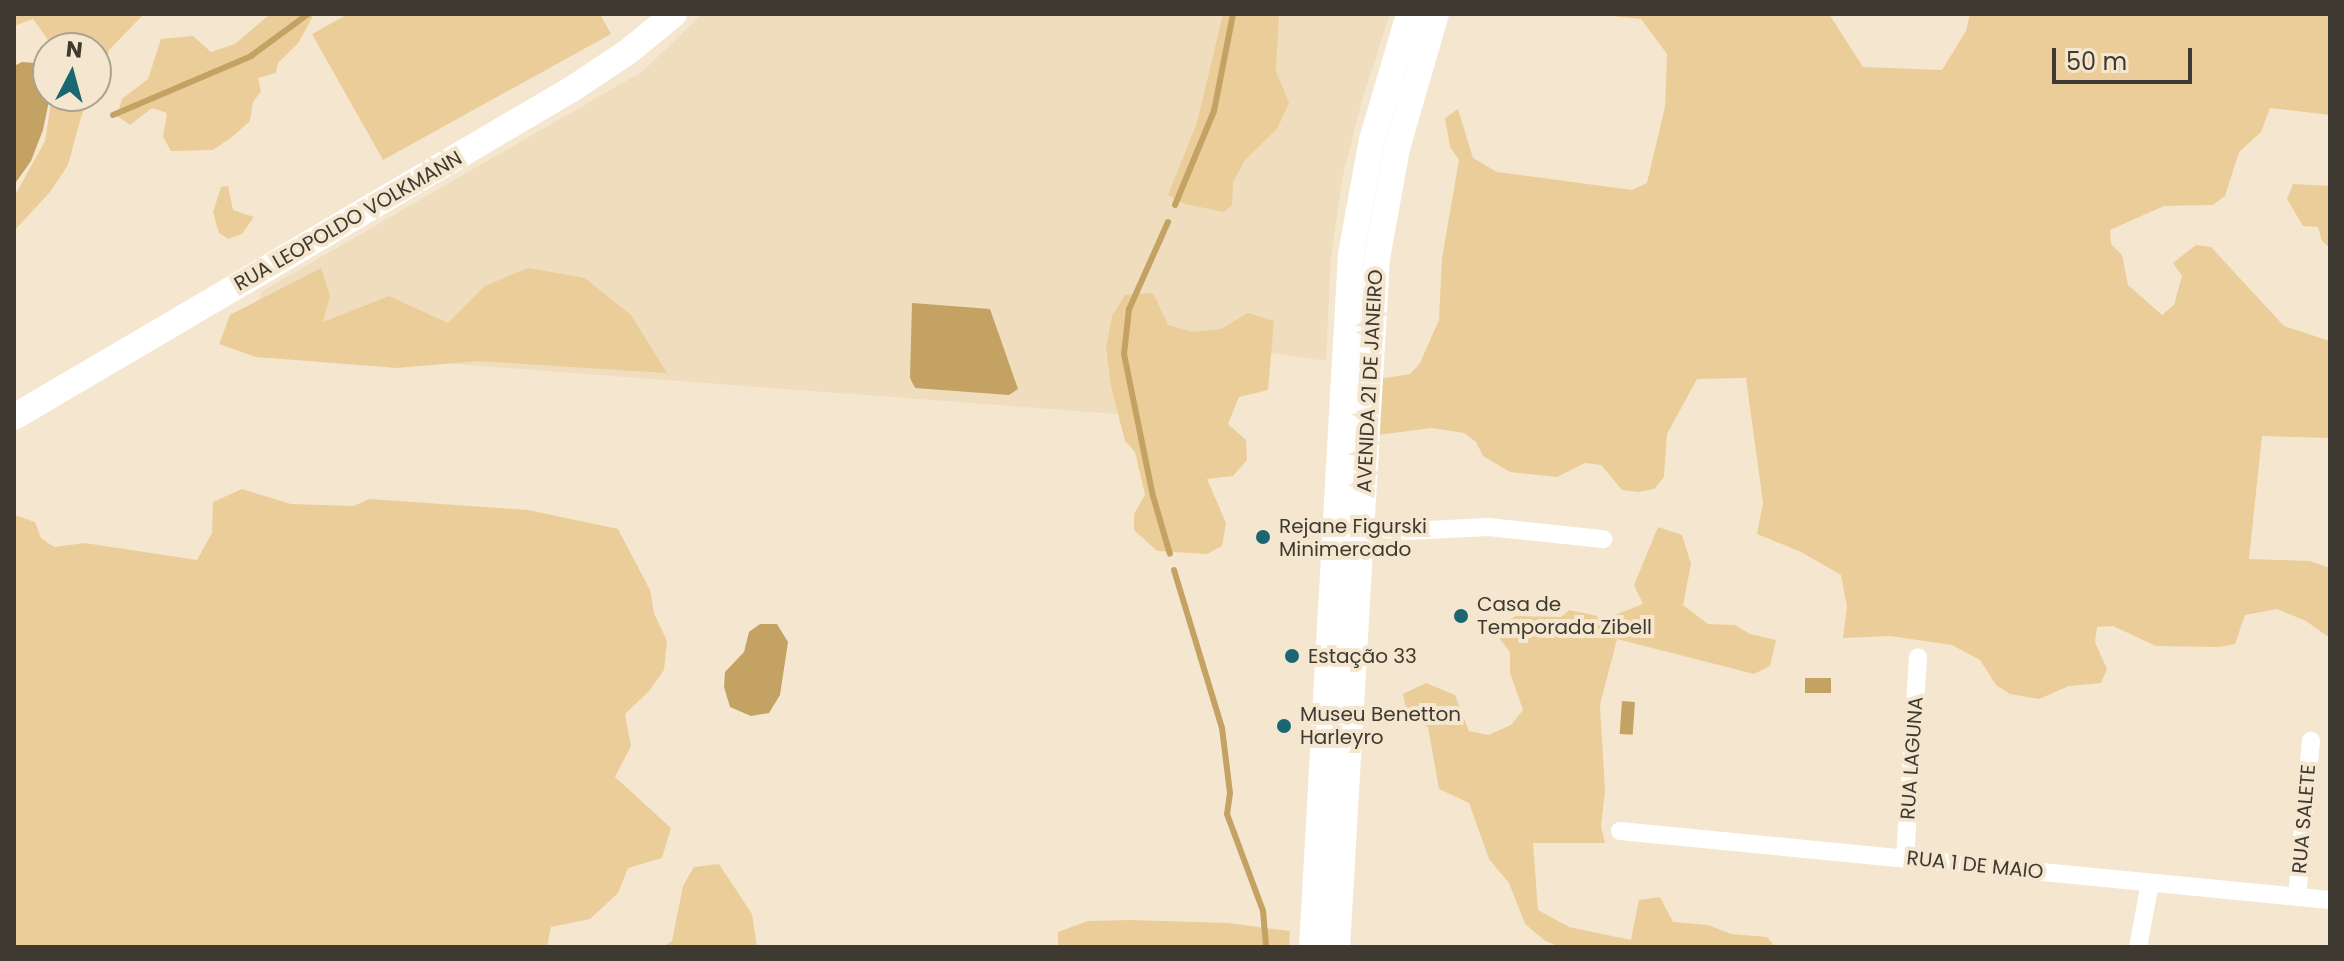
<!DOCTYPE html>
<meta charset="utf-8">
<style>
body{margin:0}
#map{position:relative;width:2344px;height:961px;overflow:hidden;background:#f5e7cf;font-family:Poppins,sans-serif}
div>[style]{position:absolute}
.built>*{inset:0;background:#efddbe}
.green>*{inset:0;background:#ebcd99}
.water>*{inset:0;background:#c4a264;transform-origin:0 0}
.stream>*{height:6px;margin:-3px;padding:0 3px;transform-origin:3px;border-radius:3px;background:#c4a264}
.street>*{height:18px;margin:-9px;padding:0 9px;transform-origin:9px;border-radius:9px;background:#fff}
.secondary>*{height:26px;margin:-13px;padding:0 13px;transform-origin:13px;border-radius:13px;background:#fff}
.dots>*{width:22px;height:22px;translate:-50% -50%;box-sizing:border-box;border:4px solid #f5e7cf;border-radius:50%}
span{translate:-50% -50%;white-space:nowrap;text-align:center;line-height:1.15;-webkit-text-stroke:8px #f5e7cf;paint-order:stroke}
.street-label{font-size:20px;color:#3f3a31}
.poi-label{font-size:20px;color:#3f3a31}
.left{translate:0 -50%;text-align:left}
.frame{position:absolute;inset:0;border:16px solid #3f3a31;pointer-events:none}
.north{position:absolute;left:32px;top:32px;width:80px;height:80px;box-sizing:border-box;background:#f5e7cf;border:2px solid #aca290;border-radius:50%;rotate:6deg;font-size:22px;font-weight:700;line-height:32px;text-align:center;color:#3f3a31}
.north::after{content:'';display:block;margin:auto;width:28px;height:36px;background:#1b6771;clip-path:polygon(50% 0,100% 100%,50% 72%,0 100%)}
.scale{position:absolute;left:2052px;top:48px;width:140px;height:36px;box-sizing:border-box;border:4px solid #3f3a31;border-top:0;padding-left:10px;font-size:24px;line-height:28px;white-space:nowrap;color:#3f3a31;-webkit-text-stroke:6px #f5e7cf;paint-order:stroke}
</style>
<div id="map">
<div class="built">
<div style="clip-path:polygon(702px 14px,1390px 14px,1362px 100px,1342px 180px,1331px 257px,1326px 361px,1115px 331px,1129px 415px,243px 348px,262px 291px,643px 71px)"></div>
</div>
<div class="green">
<div style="clip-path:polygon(14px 14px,144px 14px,109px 50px,96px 88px,96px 48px,54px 48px,33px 19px,14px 26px)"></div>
<div style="clip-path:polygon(270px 14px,314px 14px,299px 42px,278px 63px,276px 73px,258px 78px,261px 91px,253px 102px,250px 121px,232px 137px,213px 150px,171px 151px,163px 137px,167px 113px,152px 108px,130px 125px,117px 116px,122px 99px,148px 79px,161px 39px,193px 36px,211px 52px,235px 44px)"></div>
<div style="clip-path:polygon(348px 14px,600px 14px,611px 34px,383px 160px,312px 34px)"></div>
<div style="clip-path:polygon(1223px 14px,1279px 14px,1276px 71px,1289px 103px,1277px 129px,1245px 160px,1233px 182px,1232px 205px,1224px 212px,1185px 204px,1168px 195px,1197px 123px)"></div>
<div style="clip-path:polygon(1592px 14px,1829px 14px,1863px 67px,1942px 70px,1966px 31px,1970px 14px,2330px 14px,2330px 115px,2270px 108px,2261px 132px,2239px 152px,2225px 196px,2213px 205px,2164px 206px,2110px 230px,2111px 244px,2122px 255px,2128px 285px,2162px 315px,2174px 305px,2182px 276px,2173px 263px,2196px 245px,2211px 247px,2284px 326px,2330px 341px,2330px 438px,2262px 436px,2249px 559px,2310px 561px,2330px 568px,2330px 638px,2306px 621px,2277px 609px,2245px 615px,2235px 644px,2219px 647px,2156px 646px,2113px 626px,2097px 627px,2095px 642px,2107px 669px,2101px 683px,2069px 686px,2039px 699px,2010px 694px,1996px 685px,1980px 660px,1952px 645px,1890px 636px,1843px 638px,1847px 607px,1841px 575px,1801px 552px,1757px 534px,1763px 503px,1746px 378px,1697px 379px,1667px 434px,1664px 477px,1654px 489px,1638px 492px,1622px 490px,1601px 465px,1585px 463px,1557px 477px,1510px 472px,1483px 456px,1476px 442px,1464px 433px,1432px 428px,1377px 435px,1379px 379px,1410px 374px,1420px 363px,1439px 320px,1442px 258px,1459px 160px,1450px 147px,1445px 118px,1458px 109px,1473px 158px,1497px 172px,1632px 190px,1647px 183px,1665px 107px,1667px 54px,1641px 19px)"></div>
<div style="clip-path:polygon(56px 96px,92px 96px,82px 114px,68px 165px,50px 192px,14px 231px,14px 197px,45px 141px,51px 103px)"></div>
<div style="clip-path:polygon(2293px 184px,2330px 186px,2330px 248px,2322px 241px,2318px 227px,2303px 226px,2287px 199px)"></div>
<div style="clip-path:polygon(228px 186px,233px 210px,254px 217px,242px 234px,228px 239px,219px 233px,213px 212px,221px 187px)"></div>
<div style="clip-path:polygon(321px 268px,330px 296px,323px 322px,389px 296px,448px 323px,485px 286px,528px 268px,585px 278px,631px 315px,667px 373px,478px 361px,397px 368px,256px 357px,219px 344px,230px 315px)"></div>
<div style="clip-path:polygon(1153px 293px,1168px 325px,1193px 332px,1221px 329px,1248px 313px,1274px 321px,1268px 390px,1239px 397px,1228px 424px,1246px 440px,1247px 460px,1233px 476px,1207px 479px,1226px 523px,1222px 546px,1207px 554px,1157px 551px,1134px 530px,1134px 514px,1145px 495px,1135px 452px,1125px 441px,1111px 386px,1106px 348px,1112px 316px,1125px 295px)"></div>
<div style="clip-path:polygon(242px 489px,291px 504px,354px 506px,369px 499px,528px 510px,618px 529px,650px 590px,654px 613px,667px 641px,664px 670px,649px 691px,625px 714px,631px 746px,615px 777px,671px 828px,662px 858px,628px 868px,618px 893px,590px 919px,551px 927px,547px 947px,14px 947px,14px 515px,35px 522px,41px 538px,54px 547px,85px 543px,197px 560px,212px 533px,213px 502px)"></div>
<div style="clip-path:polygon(1658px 527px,1682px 535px,1691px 564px,1683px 605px,1708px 624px,1735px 625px,1750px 634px,1776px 640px,1770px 666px,1754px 674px,1617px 639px,1600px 705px,1605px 791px,1601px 826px,1605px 843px,1533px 843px,1538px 910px,1569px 927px,1631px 940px,1639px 900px,1660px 897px,1673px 922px,1708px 925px,1731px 934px,1767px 937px,1775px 947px,1559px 947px,1544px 940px,1525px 924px,1509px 883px,1489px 859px,1469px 803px,1439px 789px,1428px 727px,1408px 717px,1403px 694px,1426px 683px,1455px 695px,1469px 731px,1488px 735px,1511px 725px,1523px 710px,1510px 673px,1510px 652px,1496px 634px,1515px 616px,1561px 617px,1569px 610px,1607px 618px,1643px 604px,1634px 585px)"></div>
<div style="clip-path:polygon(719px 864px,752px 914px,757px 947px,663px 947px,672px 941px,683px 886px,694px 867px)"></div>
<div style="clip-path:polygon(1131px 920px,1228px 923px,1290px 931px,1289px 947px,1058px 947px,1058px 932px,1088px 921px)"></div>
</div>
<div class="water">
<div style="clip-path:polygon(22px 62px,48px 64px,50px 96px,43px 130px,31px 161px,14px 185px,14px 66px)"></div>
<div style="clip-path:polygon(912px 303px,990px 309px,1018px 389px,1009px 395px,915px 388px,910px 378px)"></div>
<div style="clip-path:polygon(760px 624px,777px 624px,788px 642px,780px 695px,769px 713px,751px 716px,730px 707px,724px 687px,725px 672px,744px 652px,749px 632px)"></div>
<div style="left:1805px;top:678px;width:26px;height:15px"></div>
<div style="left:1622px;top:701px;width:13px;height:33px;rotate:4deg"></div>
</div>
<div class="stream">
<div style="left:113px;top:115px;width:150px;rotate:-23.1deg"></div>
<div style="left:251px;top:56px;width:71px;rotate:-36.4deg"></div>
<div style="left:1175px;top:205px;width:102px;rotate:-67.5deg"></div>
<div style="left:1214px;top:111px;width:99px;rotate:-78.9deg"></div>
<div style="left:1168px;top:222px;width:95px;rotate:114.1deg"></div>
<div style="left:1129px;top:309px;width:45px;rotate:96.3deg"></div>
<div style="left:1124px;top:354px;width:145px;rotate:78.5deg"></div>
<div style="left:1153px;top:496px;width:60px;rotate:73.7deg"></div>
<div style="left:1174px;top:570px;width:165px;rotate:73.1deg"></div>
<div style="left:1222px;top:728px;width:65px;rotate:83deg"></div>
<div style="left:1230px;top:793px;width:21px;rotate:98deg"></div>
<div style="left:1227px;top:814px;width:103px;rotate:69.6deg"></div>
<div style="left:1263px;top:911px;width:36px;rotate:85deg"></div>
</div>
<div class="street">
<div style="left:1351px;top:526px;width:57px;rotate:5deg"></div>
<div style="left:1408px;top:531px;width:80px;rotate:-2.9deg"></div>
<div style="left:1488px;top:527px;width:116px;rotate:6deg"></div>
<div style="left:1620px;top:831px;width:713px;rotate:5.55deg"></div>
<div style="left:1905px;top:859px;width:202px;rotate:-86.3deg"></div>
<div style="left:2297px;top:897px;width:157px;rotate:-84.9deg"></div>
<div style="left:2138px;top:947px;width:65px;rotate:-79.4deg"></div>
</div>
<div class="secondary">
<div style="left:14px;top:417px;width:647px;rotate:-30.45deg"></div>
<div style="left:572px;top:89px;width:69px;rotate:-33.7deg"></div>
<div style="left:629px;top:51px;width:58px;rotate:-39.4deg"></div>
<div style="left:1312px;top:947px;width:694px;rotate:-86.78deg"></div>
<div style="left:1351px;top:254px;width:116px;rotate:-79.6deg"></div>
<div style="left:1372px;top:140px;width:131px;rotate:-73.6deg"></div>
<div style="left:1337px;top:947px;width:690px;rotate:-86.68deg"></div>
<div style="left:1377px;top:258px;width:112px;rotate:-79.7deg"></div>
<div style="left:1397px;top:148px;width:140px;rotate:-73.8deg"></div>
</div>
<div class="dots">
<div style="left:1263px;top:537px;background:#1b6771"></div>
<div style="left:1461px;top:616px;background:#1b6771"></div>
<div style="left:1292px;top:656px;background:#1b6771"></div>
<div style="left:1284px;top:726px;background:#1b6771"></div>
</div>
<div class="street-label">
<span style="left:348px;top:221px;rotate:-30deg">RUA LEOPOLDO VOLKMANN</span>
<span style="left:1370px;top:381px;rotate:-87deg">AVENIDA 21 DE JANEIRO</span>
<span style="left:1912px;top:758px;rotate:-86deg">RUA LAGUNA</span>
<span style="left:2304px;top:819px;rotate:-85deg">RUA SALETE</span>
<span style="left:1975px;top:865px;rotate:6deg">RUA 1 DE MAIO</span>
</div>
<div class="poi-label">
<span class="left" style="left:1279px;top:538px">Rejane Figurski<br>Minimercado</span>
<span class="left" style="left:1477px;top:616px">Casa de<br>Temporada Zibell</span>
<span class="left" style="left:1308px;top:656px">Estação 33</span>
<span class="left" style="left:1300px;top:726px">Museu Benetton<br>Harleyro</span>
</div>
<div class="frame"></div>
<div class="north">N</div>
<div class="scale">50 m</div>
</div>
